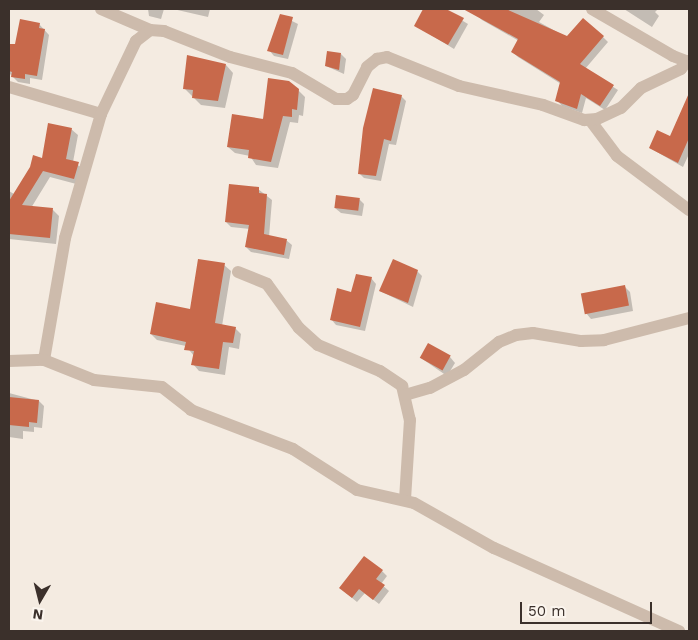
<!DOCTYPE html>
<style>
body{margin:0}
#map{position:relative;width:698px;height:640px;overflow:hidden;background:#f4ebe1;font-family:"Work Sans",sans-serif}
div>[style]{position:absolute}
.shadow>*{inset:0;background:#0003}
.building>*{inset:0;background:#c8694b;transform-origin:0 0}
.street>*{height:12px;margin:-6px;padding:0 6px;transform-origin:6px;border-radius:6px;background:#cdbbac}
span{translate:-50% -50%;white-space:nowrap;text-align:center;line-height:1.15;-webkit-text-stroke:4px #fbf5ee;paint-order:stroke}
.frame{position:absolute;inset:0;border:10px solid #3b302b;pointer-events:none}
.north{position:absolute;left:15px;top:575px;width:50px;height:50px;-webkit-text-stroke:4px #fbf5ee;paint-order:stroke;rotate:188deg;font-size:14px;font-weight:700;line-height:20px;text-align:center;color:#3b302b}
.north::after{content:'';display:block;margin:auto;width:18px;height:22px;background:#3b302b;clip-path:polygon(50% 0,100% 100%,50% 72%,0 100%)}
.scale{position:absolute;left:520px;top:602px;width:132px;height:22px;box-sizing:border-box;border:2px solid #3b302b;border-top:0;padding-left:6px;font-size:15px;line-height:18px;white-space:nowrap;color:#3b302b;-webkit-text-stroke:4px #fbf5ee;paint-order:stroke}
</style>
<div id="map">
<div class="shadow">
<div style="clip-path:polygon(148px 9px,164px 9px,161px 19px,149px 16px)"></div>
<div style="clip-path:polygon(173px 9px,210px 9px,208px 17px)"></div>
<div style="clip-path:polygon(424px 9px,443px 9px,468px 24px,454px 49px,415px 25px)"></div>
<div style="clip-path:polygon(480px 9px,536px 9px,544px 15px,539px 22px,568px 38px,603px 37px,608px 42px,585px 69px,618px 90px,605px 110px,586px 98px,582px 113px,562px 106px,557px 100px,561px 84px,518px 57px,513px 52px,519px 41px,482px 20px,477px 15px)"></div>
<div style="clip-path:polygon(624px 9px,658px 9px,655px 12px,659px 16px,652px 27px)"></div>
<div style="clip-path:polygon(280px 15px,298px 24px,288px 59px,274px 56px,269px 50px)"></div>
<div style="clip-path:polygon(39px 24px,49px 35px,42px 80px,30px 78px,30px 84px,18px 82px,9px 73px,10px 45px,16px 46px)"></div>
<div style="clip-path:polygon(341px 54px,346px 59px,344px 74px,326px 66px)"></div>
<div style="clip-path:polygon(226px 65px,233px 73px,225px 108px,201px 105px,184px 88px)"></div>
<div style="clip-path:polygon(298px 90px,305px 97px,303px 116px,299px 115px,298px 123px,290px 122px,278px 168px,256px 165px,250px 156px,235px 153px,228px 147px)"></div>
<div style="clip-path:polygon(401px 96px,406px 101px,396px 145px,389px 144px,381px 181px,364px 178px,359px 173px)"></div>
<div style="clip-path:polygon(688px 100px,689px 154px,683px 167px,650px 148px,671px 137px)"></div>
<div style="clip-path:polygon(71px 129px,78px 135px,73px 162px,84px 169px,80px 185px,50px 177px,31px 208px,53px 210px,59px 216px,56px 244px,9px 239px,9px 191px,14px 194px)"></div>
<div style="clip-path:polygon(258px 189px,272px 200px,269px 237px,286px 240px,292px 245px,289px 259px,251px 252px,246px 247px,250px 229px,231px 227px,226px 222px)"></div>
<div style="clip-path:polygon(359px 199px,364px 204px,362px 216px,341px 213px,335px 208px)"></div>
<div style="clip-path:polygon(224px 265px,231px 271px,222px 326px,235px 328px,241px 334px,239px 349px,229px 347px,225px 375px,199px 371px,193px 364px,194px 356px,186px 346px,157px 340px,151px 334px,191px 311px)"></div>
<div style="clip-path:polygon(417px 271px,422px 276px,413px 307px,380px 291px)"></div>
<div style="clip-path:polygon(371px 278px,376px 284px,365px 331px,336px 325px,331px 319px,352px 293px)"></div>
<div style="clip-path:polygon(625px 287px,630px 292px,633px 311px,591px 319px,586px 313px)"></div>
<div style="clip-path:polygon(450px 357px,455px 363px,447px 376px,421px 358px)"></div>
<div style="clip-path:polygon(9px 393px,39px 401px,44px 406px,42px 428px,34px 427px,34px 432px,23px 431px,23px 439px,9px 437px)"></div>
<div style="clip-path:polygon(382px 571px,387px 576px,381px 584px,389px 591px,379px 604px,365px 593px,357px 602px,346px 593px)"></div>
</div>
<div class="building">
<div style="clip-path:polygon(423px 9px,446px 9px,464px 18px,448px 45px,414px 26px)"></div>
<div style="clip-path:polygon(463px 9px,506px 9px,567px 36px,583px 18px,604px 36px,580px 64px,614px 85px,600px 106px,581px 94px,577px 109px,555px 101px,560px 82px,511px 52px,518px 39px)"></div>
<div style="clip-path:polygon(280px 14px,293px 17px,283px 55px,267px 51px)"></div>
<div style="clip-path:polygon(20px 19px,40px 23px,39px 28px,45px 29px,37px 76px,25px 74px,25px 79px,11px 77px,12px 72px,9px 71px,9px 44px,15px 44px)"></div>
<div style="clip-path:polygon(327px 51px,341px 53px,339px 70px,325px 66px)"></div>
<div style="clip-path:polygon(187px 55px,226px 64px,218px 101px,192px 98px,193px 90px,183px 89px)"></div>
<div style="clip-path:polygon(268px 78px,289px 81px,299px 89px,297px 110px,292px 109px,292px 117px,283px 116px,271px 162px,248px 158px,249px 150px,227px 147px,232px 114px,263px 119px)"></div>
<div style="clip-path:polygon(373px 88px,402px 95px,391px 141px,384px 139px,376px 176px,358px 174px,363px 128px)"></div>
<div style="clip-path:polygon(689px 93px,689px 138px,678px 163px,649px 148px,657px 130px,670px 136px)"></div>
<div style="clip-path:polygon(48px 123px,72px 128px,66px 159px,79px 162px,74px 179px,43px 171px,22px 205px,53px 208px,50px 238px,9px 234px,9px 201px,30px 167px,33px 155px,42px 158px)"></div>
<div style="clip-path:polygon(229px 184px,259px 187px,259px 193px,267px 194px,264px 234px,287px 239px,284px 255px,245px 247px,249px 225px,225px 222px)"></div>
<div style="left:336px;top:195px;width:24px;height:13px;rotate:7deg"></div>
<div style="clip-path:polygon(198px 259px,225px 263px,215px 323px,236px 327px,233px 343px,223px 342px,219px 369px,191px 365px,194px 351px,184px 350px,186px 342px,150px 334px,156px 302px,190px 309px)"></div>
<div style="clip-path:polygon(393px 259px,418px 270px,408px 303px,379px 291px)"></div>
<div style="clip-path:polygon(356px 274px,372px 277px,360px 327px,330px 320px,337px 288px,351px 292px)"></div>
<div style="left:625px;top:285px;width:21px;height:45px;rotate:79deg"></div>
<div style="left:428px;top:343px;width:26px;height:17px;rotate:29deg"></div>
<div style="clip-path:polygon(9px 397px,39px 400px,37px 423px,29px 422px,29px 427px,9px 425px)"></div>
<div style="clip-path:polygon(364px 556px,383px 570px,376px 579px,385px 585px,373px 600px,359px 589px,352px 598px,339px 588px)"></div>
</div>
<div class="street">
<div style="left:101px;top:9px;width:53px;rotate:23.2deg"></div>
<div style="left:592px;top:9px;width:94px;rotate:30.1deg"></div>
<div style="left:673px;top:56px;width:17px;rotate:21deg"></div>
<div style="left:9px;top:87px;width:96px;rotate:16.4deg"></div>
<div style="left:590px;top:120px;width:45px;rotate:53.1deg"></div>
<div style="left:617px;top:156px;width:90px;rotate:36.9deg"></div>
<div style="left:238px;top:272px;width:31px;rotate:22deg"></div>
<div style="left:267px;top:284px;width:54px;rotate:54deg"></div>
<div style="left:299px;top:328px;width:25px;rotate:42deg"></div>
<div style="left:318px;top:345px;width:67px;rotate:22.8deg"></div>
<div style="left:380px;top:371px;width:27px;rotate:34deg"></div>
<div style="left:402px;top:386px;width:35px;rotate:77deg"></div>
<div style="left:410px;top:420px;width:80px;rotate:93.6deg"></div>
<div style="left:44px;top:360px;width:124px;rotate:-80.2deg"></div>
<div style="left:65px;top:238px;width:129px;rotate:-73.8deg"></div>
<div style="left:101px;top:114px;width:81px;rotate:-64.4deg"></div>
<div style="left:136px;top:41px;width:18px;rotate:-38deg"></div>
<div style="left:150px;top:30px;width:14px;rotate:4deg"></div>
<div style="left:164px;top:31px;width:71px;rotate:21.5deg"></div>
<div style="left:230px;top:57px;width:64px;rotate:14.5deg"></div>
<div style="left:292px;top:73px;width:51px;rotate:30.6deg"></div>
<div style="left:336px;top:99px;width:11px"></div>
<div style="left:347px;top:99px;width:7px;rotate:-34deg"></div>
<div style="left:353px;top:95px;width:31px;rotate:-63deg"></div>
<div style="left:367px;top:67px;width:13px;rotate:-39deg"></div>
<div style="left:377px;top:59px;width:10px;rotate:-11deg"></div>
<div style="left:387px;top:57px;width:78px;rotate:21.9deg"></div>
<div style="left:459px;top:86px;width:86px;rotate:12.7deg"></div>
<div style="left:543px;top:105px;width:44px;rotate:20.1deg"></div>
<div style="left:584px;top:120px;width:13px;rotate:-4deg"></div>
<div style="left:597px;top:119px;width:26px;rotate:-25deg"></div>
<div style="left:621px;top:108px;width:28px;rotate:-45deg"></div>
<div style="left:641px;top:88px;width:44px;rotate:-25.4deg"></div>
<div style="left:681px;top:69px;width:10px;rotate:-53deg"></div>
<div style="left:9px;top:361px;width:35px;rotate:-2deg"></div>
<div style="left:44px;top:360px;width:54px;rotate:21.8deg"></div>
<div style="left:94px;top:380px;width:68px;rotate:5.9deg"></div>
<div style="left:162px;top:387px;width:37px;rotate:38deg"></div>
<div style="left:191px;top:410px;width:109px;rotate:20.9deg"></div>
<div style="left:293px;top:449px;width:76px;rotate:32.6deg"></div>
<div style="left:357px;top:490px;width:58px;rotate:12.8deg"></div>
<div style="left:414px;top:503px;width:92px;rotate:29.4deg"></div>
<div style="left:494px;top:548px;width:203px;rotate:24.2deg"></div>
<div style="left:405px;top:395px;width:26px;rotate:-16deg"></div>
<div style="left:430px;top:388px;width:38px;rotate:-28deg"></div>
<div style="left:464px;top:370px;width:45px;rotate:-38.7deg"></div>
<div style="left:499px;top:342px;width:18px;rotate:-22deg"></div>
<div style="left:516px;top:335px;width:17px;rotate:-7deg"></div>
<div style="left:533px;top:333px;width:49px;rotate:9.5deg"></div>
<div style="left:581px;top:341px;width:23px;rotate:-2deg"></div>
<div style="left:604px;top:340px;width:88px;rotate:-14.5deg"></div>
</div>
<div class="frame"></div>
<div class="north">N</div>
<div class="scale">50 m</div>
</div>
